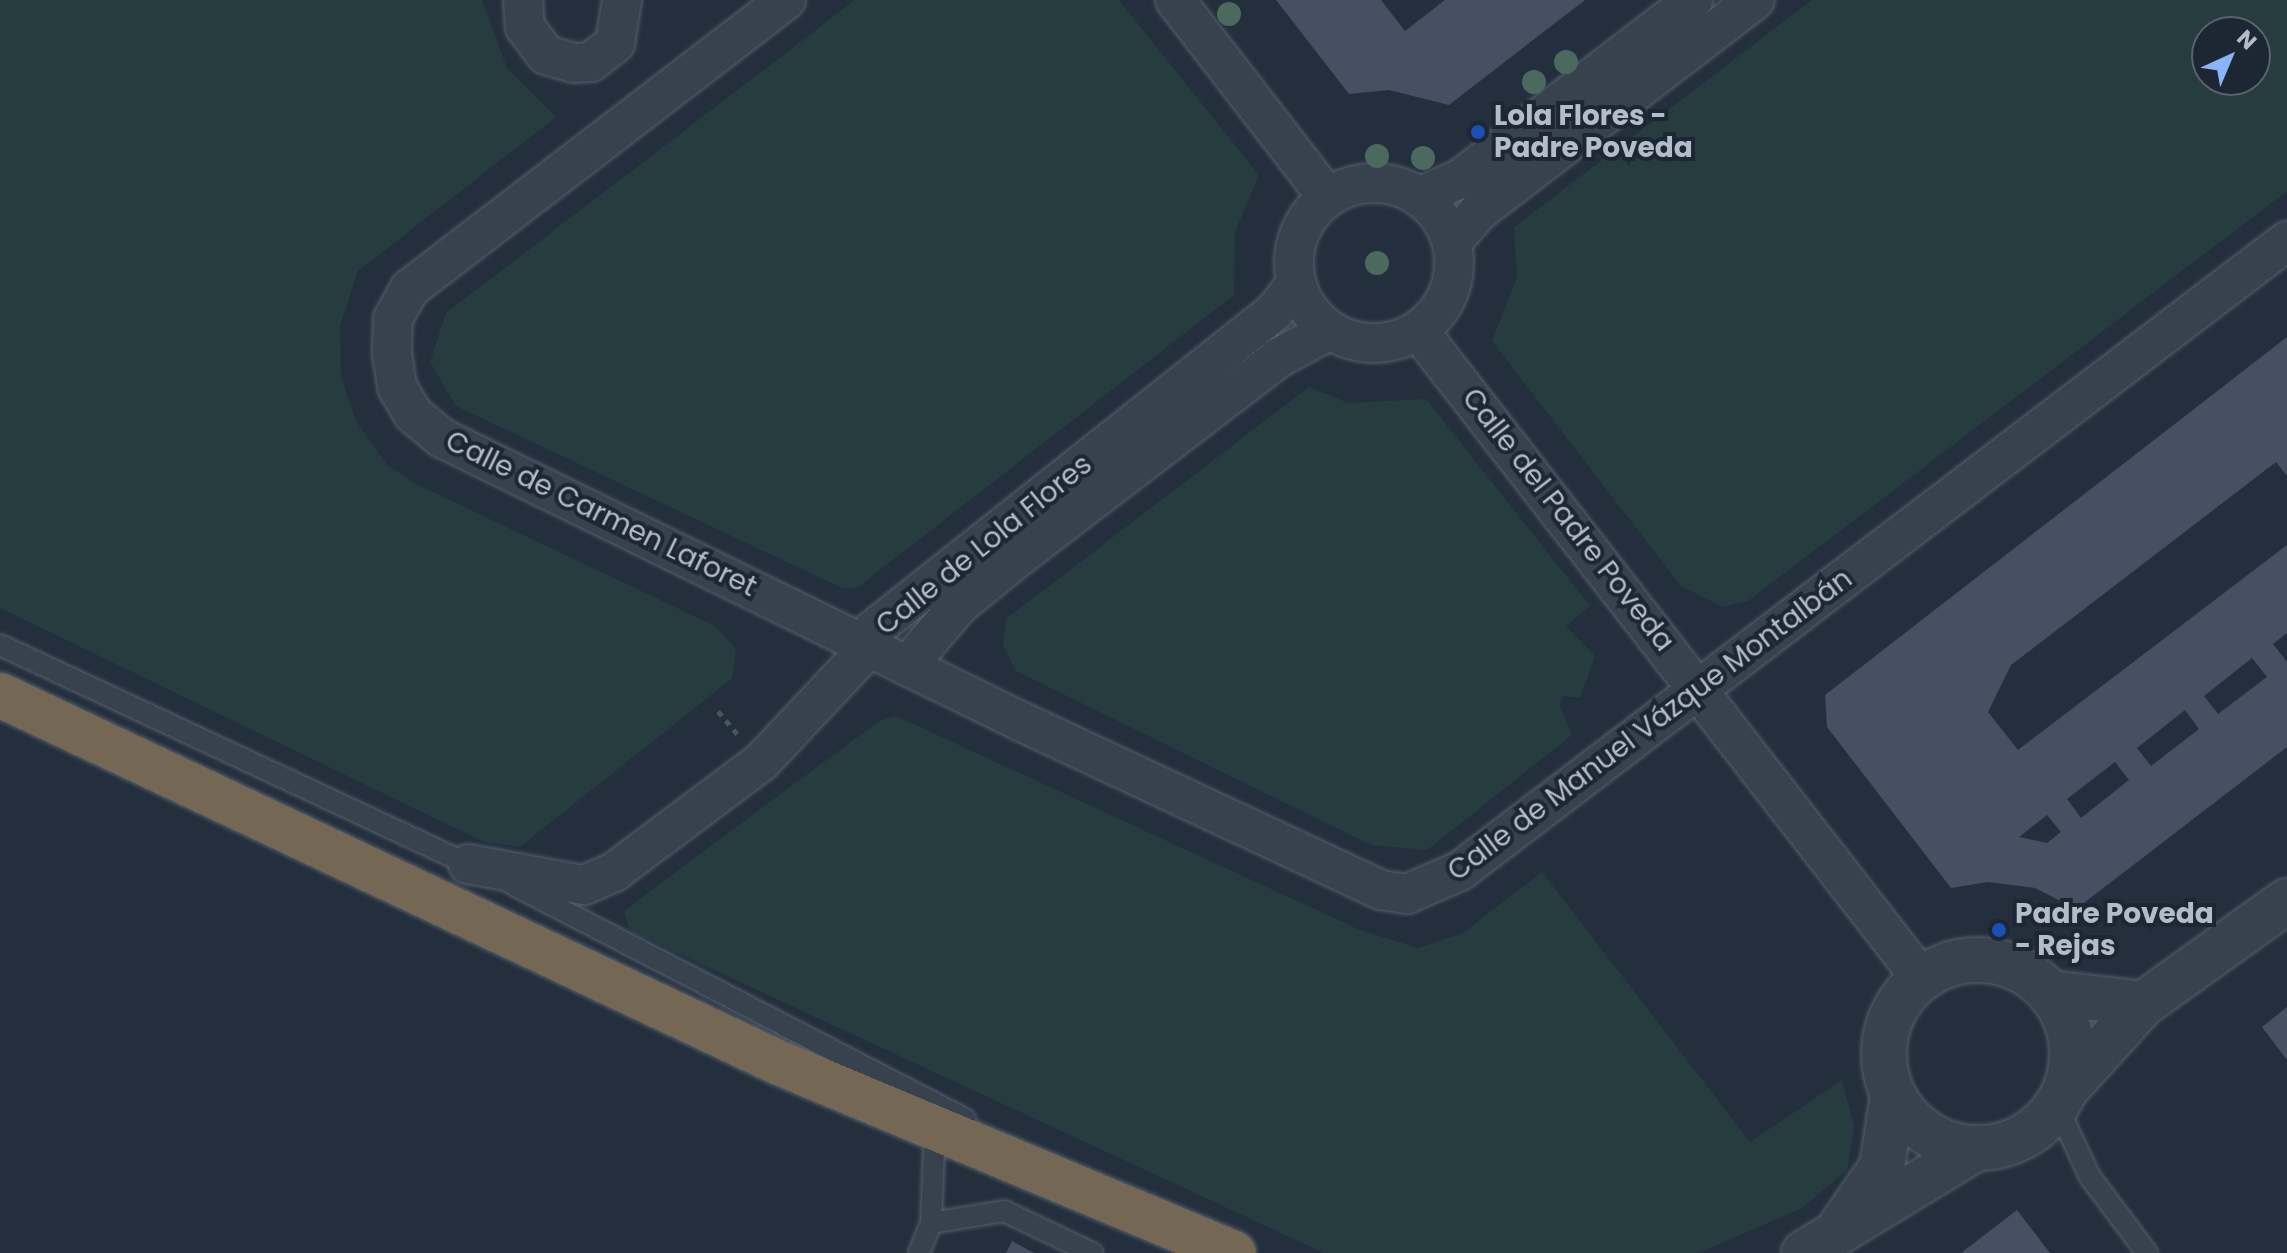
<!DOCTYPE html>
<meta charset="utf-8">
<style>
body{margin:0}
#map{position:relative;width:2287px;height:1253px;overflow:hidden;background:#242f3e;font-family:Poppins,sans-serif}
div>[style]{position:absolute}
.green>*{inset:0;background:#263c3f}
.building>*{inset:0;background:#455162}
.path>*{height:5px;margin-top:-2.5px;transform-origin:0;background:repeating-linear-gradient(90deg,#44595c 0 6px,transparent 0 12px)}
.roads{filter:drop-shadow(0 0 2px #565f6c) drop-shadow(0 0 2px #565f6c)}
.service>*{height:20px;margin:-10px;padding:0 10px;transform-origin:10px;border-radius:10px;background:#38414e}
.minor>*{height:38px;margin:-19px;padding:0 19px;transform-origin:19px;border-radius:19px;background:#38414e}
.minor>.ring{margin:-19px;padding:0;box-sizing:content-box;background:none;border:38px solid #38414e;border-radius:50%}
.tertiary>*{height:44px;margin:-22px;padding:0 22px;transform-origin:22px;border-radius:22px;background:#38414e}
.tertiary>.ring{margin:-22px;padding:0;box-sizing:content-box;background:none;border:44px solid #38414e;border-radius:50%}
.motorway>*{height:44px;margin:-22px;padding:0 22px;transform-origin:22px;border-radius:22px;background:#746855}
.trees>*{width:24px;height:24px;margin:-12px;border-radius:50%;background:#4b6a5d}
.dots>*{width:22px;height:22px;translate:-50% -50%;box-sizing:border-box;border:4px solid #1d2633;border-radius:50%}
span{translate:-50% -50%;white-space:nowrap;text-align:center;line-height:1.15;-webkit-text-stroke:8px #1d2633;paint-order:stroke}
.poi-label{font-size:28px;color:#b4bcc9;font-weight:700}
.left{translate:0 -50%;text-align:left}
.street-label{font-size:28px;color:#b4bcc9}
.north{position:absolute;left:2191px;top:16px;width:80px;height:80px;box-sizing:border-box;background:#1d2633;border:2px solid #59626f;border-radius:50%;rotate:44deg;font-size:22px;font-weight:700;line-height:32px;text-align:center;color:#b4bcc9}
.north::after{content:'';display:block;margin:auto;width:28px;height:36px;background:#8ab4f8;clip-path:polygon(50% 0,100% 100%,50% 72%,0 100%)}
</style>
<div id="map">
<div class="green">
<div style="clip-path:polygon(0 0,482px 0,507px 68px,556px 117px,358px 271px,340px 326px,341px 376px,356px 421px,387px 465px,416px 484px,715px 626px,736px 649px,732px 678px,520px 847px,484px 842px,0 608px)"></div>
<div style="clip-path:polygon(855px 0,1119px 0,1259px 175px,1235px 232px,1234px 295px,858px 587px,844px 589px,456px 406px,430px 362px,446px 313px)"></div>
<div style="clip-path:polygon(evenodd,1812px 0,2287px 0,2287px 191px,1748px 601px,1723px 607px,1681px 586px,1492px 341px,1517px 277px,1514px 227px,1812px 0,2207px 32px,2255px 32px,2255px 80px,2207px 80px,2207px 32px)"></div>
<div style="clip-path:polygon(1309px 387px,1348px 403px,1426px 399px,1590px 606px,1566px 626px,1595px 656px,1580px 698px,1564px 696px,1559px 704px,1572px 735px,1427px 850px,1371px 845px,1016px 671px,1003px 645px,1006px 619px)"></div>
<div style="clip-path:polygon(896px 716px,1360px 930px,1418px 948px,1463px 933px,1542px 872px,1750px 1142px,1842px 1080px,1854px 1127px,1847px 1170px,1802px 1208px,1699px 1253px,1324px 1253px,630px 931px,624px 912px,637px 901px,879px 721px)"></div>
</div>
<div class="building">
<div style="clip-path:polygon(1276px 0,1381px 0,1405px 31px,1445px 0,1585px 0,1449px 105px,1389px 90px,1349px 94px)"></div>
<div style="clip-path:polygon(evenodd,2287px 337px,2287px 476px,2276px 462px,2011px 665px,1988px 712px,2018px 750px,2287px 545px,2287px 633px,2273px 644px,2287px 662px,2287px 747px,2076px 909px,2035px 888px,1988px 882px,1951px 888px,1827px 727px,1825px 695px,2287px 337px,2252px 658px,2267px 677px,2218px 714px,2204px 696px,2252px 658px,2287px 337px,2185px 710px,2199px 729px,2151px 766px,2137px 748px,2185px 710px,2287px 337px,2115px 762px,2129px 780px,2081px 818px,2067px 799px,2115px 762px,2287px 337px,2047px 815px,2061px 832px,2047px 843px,2019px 837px,2047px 815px)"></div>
<div style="clip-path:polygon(2287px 1007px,2287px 1060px,2262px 1027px)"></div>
<div style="clip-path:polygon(2017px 1210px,2050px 1253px,1961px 1253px)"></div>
<div style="clip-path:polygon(1012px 1241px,1034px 1253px,1006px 1253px)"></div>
</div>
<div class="path">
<div style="left:718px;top:711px;width:31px;rotate:50deg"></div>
</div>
<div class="roads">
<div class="service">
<div style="left:0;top:645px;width:523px;rotate:25.1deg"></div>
<div style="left:510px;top:883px;width:513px;rotate:27.41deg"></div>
<div style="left:2057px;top:1106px;width:78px;rotate:65.1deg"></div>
<div style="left:2090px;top:1177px;width:95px;rotate:53.1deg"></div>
<div style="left:931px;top:1223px;width:74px;rotate:-9.3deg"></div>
<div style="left:1004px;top:1211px;width:98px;rotate:25.5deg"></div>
<div style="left:919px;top:1253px;width:32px;rotate:-68deg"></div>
<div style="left:931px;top:1223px;width:95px;rotate:-87.6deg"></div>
</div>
<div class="minor">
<div style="left:523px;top:0;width:27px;rotate:86deg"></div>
<div style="left:525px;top:27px;width:35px;rotate:53deg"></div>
<div style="left:546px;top:55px;width:29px;rotate:16deg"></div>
<div style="left:574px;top:63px;width:17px;rotate:-3deg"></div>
<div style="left:591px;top:62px;width:31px;rotate:-38deg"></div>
<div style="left:615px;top:43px;width:44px;rotate:-80.8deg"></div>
<div style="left:786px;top:0;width:474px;rotate:142.5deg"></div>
<div style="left:410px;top:288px;width:35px;rotate:119deg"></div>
<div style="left:393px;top:319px;width:35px;rotate:92deg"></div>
<div style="left:392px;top:354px;width:33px;rotate:81deg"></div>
<div style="left:397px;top:387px;width:31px;rotate:59deg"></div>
<div style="left:413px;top:414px;width:38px;rotate:40deg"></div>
<div style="left:442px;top:438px;width:644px;rotate:26.09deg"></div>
<div style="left:1020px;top:721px;width:399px;rotate:25.1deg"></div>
<div style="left:1381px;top:890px;width:26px;rotate:9deg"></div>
<div style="left:1407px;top:894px;width:58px;rotate:-23.5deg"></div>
<div style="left:1460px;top:871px;width:1040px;rotate:-37.3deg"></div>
<div style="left:1175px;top:0;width:249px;rotate:52.3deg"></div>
<div class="ring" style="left:1294px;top:183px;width:122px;height:122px"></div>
<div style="left:1419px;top:197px;width:45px;rotate:-23.7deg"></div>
<div style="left:1460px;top:179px;width:294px;rotate:-37.5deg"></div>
<div style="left:1452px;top:242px;width:41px;rotate:-48.9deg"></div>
<div style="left:1479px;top:211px;width:347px;rotate:-37.4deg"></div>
<div style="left:1418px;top:330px;width:820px;rotate:52.18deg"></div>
<div style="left:907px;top:666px;width:80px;rotate:-49.6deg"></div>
<div style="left:959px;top:605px;width:81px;rotate:-39deg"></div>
<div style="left:1022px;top:554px;width:322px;rotate:-37.4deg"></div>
<div style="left:1278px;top:358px;width:59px;rotate:-28.3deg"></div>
<div style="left:468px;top:864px;width:118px;rotate:10.3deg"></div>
<div style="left:584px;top:885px;width:33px;rotate:-23deg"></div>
<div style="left:614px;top:872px;width:184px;rotate:-36.8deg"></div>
<div style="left:761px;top:762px;width:143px;rotate:-46.7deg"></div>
<div style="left:859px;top:658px;width:31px;rotate:-63deg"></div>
<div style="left:873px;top:630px;width:512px;rotate:-38.42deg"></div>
<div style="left:1274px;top:312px;width:36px;rotate:-52deg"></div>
</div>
<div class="tertiary">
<div class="ring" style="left:1884px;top:960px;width:144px;height:144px"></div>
<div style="left:2050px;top:993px;width:94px;rotate:6.7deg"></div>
<div style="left:2066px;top:1089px;width:115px;rotate:-47.8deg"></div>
<div style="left:2143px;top:1004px;width:177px;rotate:-35.6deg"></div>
<div style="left:1841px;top:1226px;width:72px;rotate:-55.2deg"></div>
<div style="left:1882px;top:1167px;width:73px;rotate:-81.3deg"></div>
<div style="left:1804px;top:1253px;width:202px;rotate:-31.3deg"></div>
</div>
<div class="motorway">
<div style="left:0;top:695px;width:859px;rotate:25.28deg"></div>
<div style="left:777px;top:1062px;width:495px;rotate:22.7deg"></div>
</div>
</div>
<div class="trees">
<div style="left:1229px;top:14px"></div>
<div style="left:1566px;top:62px"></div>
<div style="left:1534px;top:82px"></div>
<div style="left:1377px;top:156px"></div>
<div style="left:1423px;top:158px"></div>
<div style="left:1377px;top:263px"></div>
</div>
<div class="dots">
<div style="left:1478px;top:132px;background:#1a4fb4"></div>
<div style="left:1999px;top:930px;background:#1a4fb4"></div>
</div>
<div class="poi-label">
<span class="left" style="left:1494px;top:132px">Lola Flores -<br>Padre Poveda</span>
<span class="left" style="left:2015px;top:930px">Padre Poveda<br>- Rejas</span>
</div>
<div class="street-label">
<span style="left:601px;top:514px;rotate:26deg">Calle de Carmen Laforet</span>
<span style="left:1568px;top:520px;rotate:52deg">Calle del Padre Poveda</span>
<span style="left:984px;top:545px;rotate:-39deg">Calle de Lola Flores</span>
<span style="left:1650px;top:725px;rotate:-37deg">Calle de Manuel Vázque Montalbán</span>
</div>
<div class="north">N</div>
</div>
